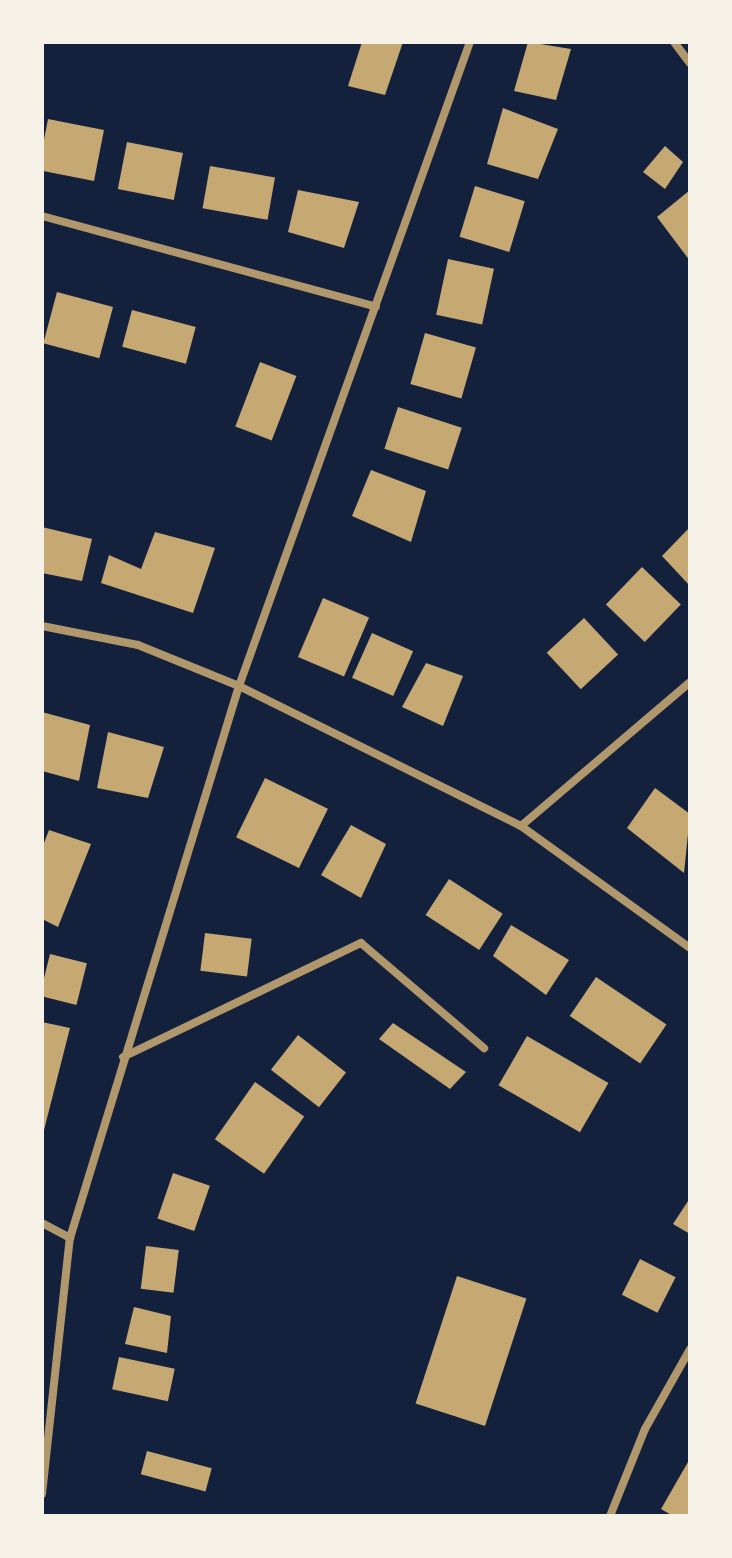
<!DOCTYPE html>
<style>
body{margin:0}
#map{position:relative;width:732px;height:1558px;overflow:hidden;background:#14213d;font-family:Mulish,sans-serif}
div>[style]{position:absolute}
.building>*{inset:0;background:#c6a872;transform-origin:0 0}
.minor>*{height:8px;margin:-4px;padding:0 4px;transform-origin:4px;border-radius:4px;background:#b1986c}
span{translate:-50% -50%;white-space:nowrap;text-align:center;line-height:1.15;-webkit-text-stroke:6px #f6f1e7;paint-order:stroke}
.frame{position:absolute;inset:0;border:44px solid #f6f1e7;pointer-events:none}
</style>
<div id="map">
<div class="building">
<div style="clip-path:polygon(362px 42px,403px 42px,385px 95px,348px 86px)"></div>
<div style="clip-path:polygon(528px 42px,571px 49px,556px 100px,514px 91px)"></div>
<div style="clip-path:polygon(503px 108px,558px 129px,538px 179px,487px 164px)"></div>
<div style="left:48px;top:119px;width:57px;height:52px;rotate:11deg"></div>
<div style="left:127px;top:142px;width:57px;height:48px;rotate:11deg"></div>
<div style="clip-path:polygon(665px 146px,683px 162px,665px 189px,643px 172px)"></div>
<div style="left:210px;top:166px;width:66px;height:43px;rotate:10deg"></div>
<div style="left:475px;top:186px;width:52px;height:53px;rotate:17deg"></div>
<div style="clip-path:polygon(298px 190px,359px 202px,344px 248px,288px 232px)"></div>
<div style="clip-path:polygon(690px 190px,690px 261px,657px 217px)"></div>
<div style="left:448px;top:259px;width:47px;height:57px;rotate:12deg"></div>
<div style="left:57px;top:292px;width:58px;height:53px;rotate:15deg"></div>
<div style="left:132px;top:310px;width:66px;height:38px;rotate:15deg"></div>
<div style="left:425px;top:333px;width:53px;height:53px;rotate:16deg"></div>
<div style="left:260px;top:362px;width:39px;height:69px;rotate:21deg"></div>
<div style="left:398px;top:407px;width:67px;height:44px;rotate:18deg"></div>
<div style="clip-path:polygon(371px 470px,426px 491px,411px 542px,352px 516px)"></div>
<div style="clip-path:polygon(42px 527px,92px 539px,82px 581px,42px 573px)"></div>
<div style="clip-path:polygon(690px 527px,690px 586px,662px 556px)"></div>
<div style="clip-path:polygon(155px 532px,215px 548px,193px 613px,101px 583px,109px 555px,141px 569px)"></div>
<div style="left:642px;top:567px;width:54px;height:52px;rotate:44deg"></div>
<div style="left:323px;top:598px;width:50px;height:64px;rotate:23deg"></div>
<div style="left:584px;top:618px;width:50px;height:51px;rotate:47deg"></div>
<div style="left:372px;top:633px;width:45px;height:49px;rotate:24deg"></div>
<div style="clip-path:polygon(426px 663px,463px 676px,443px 726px,402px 707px)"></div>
<div style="clip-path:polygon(42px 712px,90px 725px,79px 781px,42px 771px)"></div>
<div style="clip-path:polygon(108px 732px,164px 747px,148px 798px,97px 788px)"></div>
<div style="left:265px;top:778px;width:70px;height:66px;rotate:26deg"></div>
<div style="clip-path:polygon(655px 788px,690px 814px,684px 873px,627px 828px)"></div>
<div style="clip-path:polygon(351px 825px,386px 844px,361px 898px,321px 875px)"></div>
<div style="clip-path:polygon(49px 830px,91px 844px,58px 927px,42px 919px,42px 848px)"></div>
<div style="left:449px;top:879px;width:64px;height:43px;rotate:33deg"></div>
<div style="clip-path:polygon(511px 925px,569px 960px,546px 995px,493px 956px)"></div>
<div style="left:205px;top:933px;width:47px;height:38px;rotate:7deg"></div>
<div style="left:50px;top:954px;width:38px;height:43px;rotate:14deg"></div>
<div style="left:596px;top:977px;width:85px;height:47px;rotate:34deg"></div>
<div style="clip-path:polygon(42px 1022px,70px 1028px,43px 1134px,42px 1134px)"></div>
<div style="clip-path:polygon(393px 1023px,466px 1072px,450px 1089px,379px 1039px)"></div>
<div style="left:298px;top:1035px;width:61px;height:44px;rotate:38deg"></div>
<div style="left:527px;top:1036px;width:94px;height:57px;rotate:30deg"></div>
<div style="left:255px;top:1082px;width:60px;height:70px;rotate:35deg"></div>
<div style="left:173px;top:1173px;width:39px;height:48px;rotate:19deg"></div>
<div style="clip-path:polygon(690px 1198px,690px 1234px,673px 1224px)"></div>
<div style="left:146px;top:1246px;width:33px;height:43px;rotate:7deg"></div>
<div style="left:640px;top:1259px;width:40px;height:40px;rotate:27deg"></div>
<div style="left:457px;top:1276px;width:73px;height:134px;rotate:18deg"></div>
<div style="clip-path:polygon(134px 1307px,171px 1316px,167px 1353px,125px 1344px)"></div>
<div style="left:119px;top:1357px;width:57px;height:33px;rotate:12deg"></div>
<div style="left:147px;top:1451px;width:67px;height:24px;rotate:15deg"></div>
<div style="clip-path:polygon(688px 1462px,690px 1516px,673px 1516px,661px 1509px)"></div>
</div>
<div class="minor">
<div style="left:674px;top:42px;width:26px;rotate:53deg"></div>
<div style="left:42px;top:216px;width:346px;rotate:15.2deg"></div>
<div style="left:42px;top:626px;width:98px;rotate:11.2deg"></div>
<div style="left:138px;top:645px;width:109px;rotate:22.1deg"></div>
<div style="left:239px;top:686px;width:315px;rotate:26.4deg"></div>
<div style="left:521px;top:826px;width:208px;rotate:35.8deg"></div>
<div style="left:521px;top:826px;width:222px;rotate:-40.4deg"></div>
<div style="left:123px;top:1057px;width:264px;rotate:-25.6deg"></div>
<div style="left:361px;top:943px;width:162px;rotate:40.5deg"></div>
<div style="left:42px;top:1223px;width:32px;rotate:28deg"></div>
<div style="left:42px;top:1494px;width:258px;rotate:-83.8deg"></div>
<div style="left:70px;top:1238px;width:577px;rotate:-72.98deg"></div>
<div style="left:239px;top:686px;width:684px;rotate:-70.27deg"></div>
<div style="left:610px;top:1516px;width:94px;rotate:-68.1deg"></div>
<div style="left:645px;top:1429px;width:92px;rotate:-60.6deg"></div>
</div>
<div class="frame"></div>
</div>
